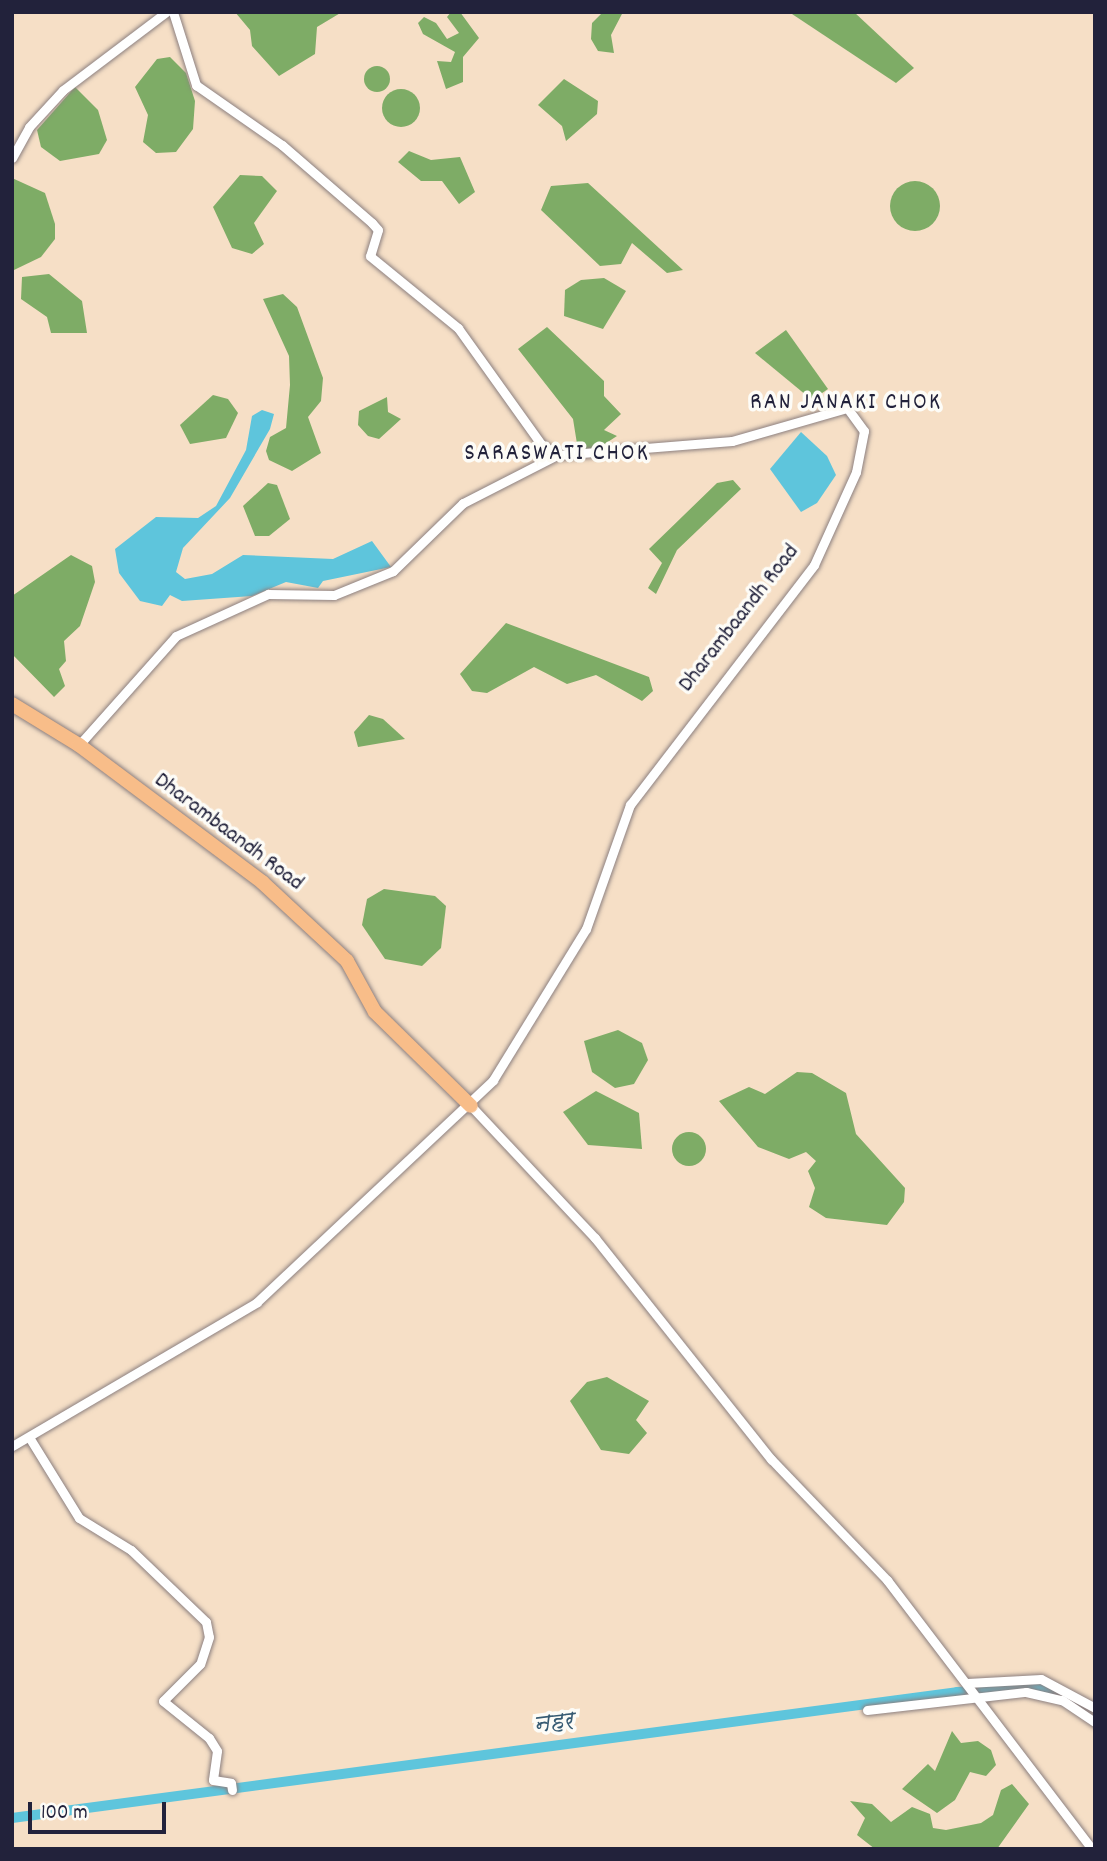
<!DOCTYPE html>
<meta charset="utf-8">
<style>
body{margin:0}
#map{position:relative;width:1107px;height:1861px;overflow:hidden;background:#f6dfc6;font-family:Dekko,"Playpen Sans Deva",sans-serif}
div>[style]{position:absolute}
.forest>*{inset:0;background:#7eac66}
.round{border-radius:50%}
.water>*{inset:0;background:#5ec5dc}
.canal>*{height:10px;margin:-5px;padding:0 5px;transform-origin:5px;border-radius:5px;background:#5ec5dc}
.roads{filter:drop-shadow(0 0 2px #8c8080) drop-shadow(0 0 2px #8c8080)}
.street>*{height:9px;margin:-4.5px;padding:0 4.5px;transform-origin:4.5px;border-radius:4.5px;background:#fff}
.primary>*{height:14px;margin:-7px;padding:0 7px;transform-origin:7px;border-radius:7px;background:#f8bd89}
span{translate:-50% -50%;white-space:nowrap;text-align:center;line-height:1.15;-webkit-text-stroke:7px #fdfcf7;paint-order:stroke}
.street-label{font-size:23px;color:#22223b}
.neighbourhood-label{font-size:24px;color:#22223b;letter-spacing:2px}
.water-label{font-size:24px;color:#375b73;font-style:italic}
.frame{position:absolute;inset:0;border:14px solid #22223b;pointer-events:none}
.scale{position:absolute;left:28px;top:1802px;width:138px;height:32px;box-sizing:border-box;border:4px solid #22223b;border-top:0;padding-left:9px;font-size:21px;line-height:24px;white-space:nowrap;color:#22223b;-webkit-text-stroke:5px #fdfcf7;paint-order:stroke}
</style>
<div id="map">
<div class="forest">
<div style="clip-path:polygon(235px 12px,342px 12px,317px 27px,315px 54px,279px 76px,252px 46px,250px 30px)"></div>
<div style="clip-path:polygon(451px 12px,460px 12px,479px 38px,463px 57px,463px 82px,446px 89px,437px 61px,451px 62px,455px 52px,423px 34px,418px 23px,424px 17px,436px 23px,447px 39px,459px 33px,447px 17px)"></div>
<div style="clip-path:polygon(603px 12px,623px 12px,611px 35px,614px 53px,598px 51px,591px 39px,592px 23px)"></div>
<div style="clip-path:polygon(789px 12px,854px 12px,914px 68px,896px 83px)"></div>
<div style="clip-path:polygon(170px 57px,186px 73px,195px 101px,193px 129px,176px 152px,156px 153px,143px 142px,148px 115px,135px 87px,157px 59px)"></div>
<div class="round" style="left:364px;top:66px;width:26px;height:26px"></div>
<div style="clip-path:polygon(564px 79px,598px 101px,597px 114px,566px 141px,562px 126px,538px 105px)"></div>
<div style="clip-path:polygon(75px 87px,98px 110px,107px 140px,99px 154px,60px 161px,41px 147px,37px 130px)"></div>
<div class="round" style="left:382px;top:89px;width:38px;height:38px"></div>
<div style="clip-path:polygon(409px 151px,431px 160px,460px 157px,475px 192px,459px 204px,442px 181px,421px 181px,398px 162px)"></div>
<div style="clip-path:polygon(240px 175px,262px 176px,277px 191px,254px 223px,264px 244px,252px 254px,232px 248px,213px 207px)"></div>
<div style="clip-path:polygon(12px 178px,45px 193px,55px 224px,55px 239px,41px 257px,14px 270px)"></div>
<div class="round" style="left:890px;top:181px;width:50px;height:50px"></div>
<div style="clip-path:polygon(588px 183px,683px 270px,667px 273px,632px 243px,621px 264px,600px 266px,541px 210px,551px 186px)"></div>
<div style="clip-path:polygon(49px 274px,82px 301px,87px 333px,51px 333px,47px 317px,21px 299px,22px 277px)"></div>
<div style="clip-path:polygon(604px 278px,626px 291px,603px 329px,564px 316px,565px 290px,581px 280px)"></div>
<div style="clip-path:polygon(283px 294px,297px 307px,323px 378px,321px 401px,308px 417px,321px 453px,292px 471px,269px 460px,266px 451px,270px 437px,286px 428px,290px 385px,289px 356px,263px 299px)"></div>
<div style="clip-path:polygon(547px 327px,604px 381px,604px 396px,621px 414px,604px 430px,617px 436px,600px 447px,578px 450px,573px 419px,518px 349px)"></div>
<div style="clip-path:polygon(786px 330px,828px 389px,812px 400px,755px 353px)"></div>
<div style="clip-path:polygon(213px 395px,228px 399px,238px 413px,226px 438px,190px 444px,180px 425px)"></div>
<div style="clip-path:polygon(387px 397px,388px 412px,401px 419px,379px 439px,368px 436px,358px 425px,359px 411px)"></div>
<div style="clip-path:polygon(733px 480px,741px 489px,677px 550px,656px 594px,648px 588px,662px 563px,649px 549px,717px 483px)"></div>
<div style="clip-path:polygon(268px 483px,277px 485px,290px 519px,269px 536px,255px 536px,243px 506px)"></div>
<div style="clip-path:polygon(71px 555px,92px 566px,95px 582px,80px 626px,64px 641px,66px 661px,59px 669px,65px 686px,54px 697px,12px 654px,12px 596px)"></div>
<div style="clip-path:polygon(506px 623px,649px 677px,653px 691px,642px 701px,596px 675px,567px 684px,534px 667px,487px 693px,472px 691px,460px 674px)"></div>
<div style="clip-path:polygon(369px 715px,383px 719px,405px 739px,358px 747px,354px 732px)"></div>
<div style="clip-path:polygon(384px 889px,435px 896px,446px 906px,441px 948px,422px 966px,385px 959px,362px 925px,367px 899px)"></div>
<div style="clip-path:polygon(618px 1030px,642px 1043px,648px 1060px,634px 1084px,615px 1088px,592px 1072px,584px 1041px)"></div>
<div style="clip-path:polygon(797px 1072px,812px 1073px,846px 1093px,856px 1134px,905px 1188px,904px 1202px,887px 1225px,826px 1218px,809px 1207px,815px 1188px,808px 1171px,816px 1161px,806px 1152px,789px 1159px,758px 1147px,719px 1101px,749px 1087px,765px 1094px)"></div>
<div style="clip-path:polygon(596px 1091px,639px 1113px,642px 1149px,588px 1145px,563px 1112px)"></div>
<div class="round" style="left:672px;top:1132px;width:34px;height:34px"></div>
<div style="clip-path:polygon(607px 1377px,649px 1401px,636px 1420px,647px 1433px,629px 1454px,601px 1450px,570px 1401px,587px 1382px)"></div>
<div style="clip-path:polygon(952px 1731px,961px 1743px,978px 1741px,991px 1750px,996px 1765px,986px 1776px,970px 1772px,955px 1800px,937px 1813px,902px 1789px,928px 1764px,935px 1771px)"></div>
<div style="clip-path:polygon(1012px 1784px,1029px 1804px,997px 1849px,875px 1849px,857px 1835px,865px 1818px,850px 1801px,872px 1804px,891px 1822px,912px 1807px,930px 1814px,933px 1828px,946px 1830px,981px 1823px,993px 1815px,1001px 1790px)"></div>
</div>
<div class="water">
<div style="clip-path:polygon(262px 410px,274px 414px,270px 429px,230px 498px,183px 548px,176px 572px,185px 579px,212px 574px,243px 555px,333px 559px,372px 541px,391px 567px,323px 581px,318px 588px,286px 582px,252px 596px,182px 601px,170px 595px,162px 606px,140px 601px,119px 573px,115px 549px,156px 517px,198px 518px,216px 506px,246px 450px,252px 416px)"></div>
<div style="clip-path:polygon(801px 432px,827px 456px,836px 475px,817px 503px,801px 512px,770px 469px)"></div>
</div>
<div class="canal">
<div style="left:12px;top:1818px;width:953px;rotate:-7.59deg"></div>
<div style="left:957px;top:1692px;width:84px;rotate:-3.4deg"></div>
<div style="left:1041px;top:1687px;width:29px;rotate:27deg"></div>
</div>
<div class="roads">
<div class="street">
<div style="left:173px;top:12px;width:77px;rotate:72.5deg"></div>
<div style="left:196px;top:85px;width:105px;rotate:34.9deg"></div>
<div style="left:282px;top:145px;width:119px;rotate:40.9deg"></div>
<div style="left:372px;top:223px;width:9px;rotate:49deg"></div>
<div style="left:378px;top:230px;width:27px;rotate:107deg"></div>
<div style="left:370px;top:256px;width:114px;rotate:39.3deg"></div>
<div style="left:458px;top:328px;width:143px;rotate:54.4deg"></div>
<div style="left:541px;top:444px;width:19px;rotate:35deg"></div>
<div style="left:12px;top:158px;width:35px;rotate:-61deg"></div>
<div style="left:29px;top:127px;width:50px;rotate:-47.4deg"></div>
<div style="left:63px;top:90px;width:129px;rotate:-37.1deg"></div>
<div style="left:471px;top:1106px;width:181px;rotate:46.8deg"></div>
<div style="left:595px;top:1238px;width:283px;rotate:51.5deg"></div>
<div style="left:771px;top:1459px;width:168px;rotate:46.2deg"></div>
<div style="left:887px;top:1580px;width:338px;rotate:52.7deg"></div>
<div style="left:29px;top:1437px;width:95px;rotate:58.3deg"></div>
<div style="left:79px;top:1518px;width:61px;rotate:31.6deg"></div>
<div style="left:131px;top:1550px;width:104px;rotate:43.8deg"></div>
<div style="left:206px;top:1622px;width:15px;rotate:79deg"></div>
<div style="left:209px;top:1637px;width:28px;rotate:108deg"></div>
<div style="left:200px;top:1664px;width:52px;rotate:135deg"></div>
<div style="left:163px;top:1701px;width:59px;rotate:38.8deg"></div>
<div style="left:209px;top:1738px;width:15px;rotate:58deg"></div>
<div style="left:217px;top:1751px;width:29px;rotate:98deg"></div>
<div style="left:213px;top:1780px;width:18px;rotate:9deg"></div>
<div style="left:231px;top:1783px;width:7px;rotate:82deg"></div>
<div style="left:12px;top:1446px;width:284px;rotate:-30.4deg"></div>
<div style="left:257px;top:1302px;width:324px;rotate:-43.2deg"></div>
<div style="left:493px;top:1080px;width:177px;rotate:-58.4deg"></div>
<div style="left:586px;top:929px;width:132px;rotate:-70.5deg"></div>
<div style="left:630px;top:805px;width:302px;rotate:-52.5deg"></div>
<div style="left:814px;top:565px;width:102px;rotate:-65.7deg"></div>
<div style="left:856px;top:472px;width:42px;rotate:-79deg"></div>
<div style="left:864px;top:431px;width:29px;rotate:-126deg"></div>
<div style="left:847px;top:408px;width:120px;rotate:164deg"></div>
<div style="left:732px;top:441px;width:176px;rotate:175.4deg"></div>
<div style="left:557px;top:455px;width:106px;rotate:152.9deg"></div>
<div style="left:463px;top:503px;width:98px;rotate:135.8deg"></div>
<div style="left:393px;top:571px;width:64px;rotate:157.9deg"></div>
<div style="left:334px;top:595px;width:66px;rotate:-179.1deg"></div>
<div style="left:268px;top:594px;width:101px;rotate:155.5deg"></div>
<div style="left:176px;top:636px;width:146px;rotate:131.7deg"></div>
<div style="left:967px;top:1683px;width:74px;rotate:-3.1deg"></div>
<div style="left:1041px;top:1679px;width:61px;rotate:28.2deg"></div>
<div style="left:867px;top:1710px;width:160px;rotate:-6.5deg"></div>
<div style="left:1026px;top:1692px;width:37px;rotate:13deg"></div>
<div style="left:1062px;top:1700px;width:40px;rotate:34deg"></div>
</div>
<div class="primary">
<div style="left:12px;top:704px;width:79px;rotate:31.5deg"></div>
<div style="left:79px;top:745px;width:229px;rotate:36.8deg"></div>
<div style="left:262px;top:882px;width:116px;rotate:42.9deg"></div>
<div style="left:347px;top:961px;width:58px;rotate:61.2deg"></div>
<div style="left:375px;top:1012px;width:134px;rotate:44.4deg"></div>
</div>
</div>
<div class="street-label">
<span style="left:740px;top:619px;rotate:-52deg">Dharambaandh Road</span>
<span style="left:228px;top:833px;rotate:37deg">Dharambaandh Road</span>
</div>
<div class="neighbourhood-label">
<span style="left:846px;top:404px">RAN JANAKI CHOK</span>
<span style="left:557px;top:455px">SARASWATI CHOK</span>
</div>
<div class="water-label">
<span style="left:554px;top:1725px;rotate:-7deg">नहर</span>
</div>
<div class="frame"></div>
<div class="scale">100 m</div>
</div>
